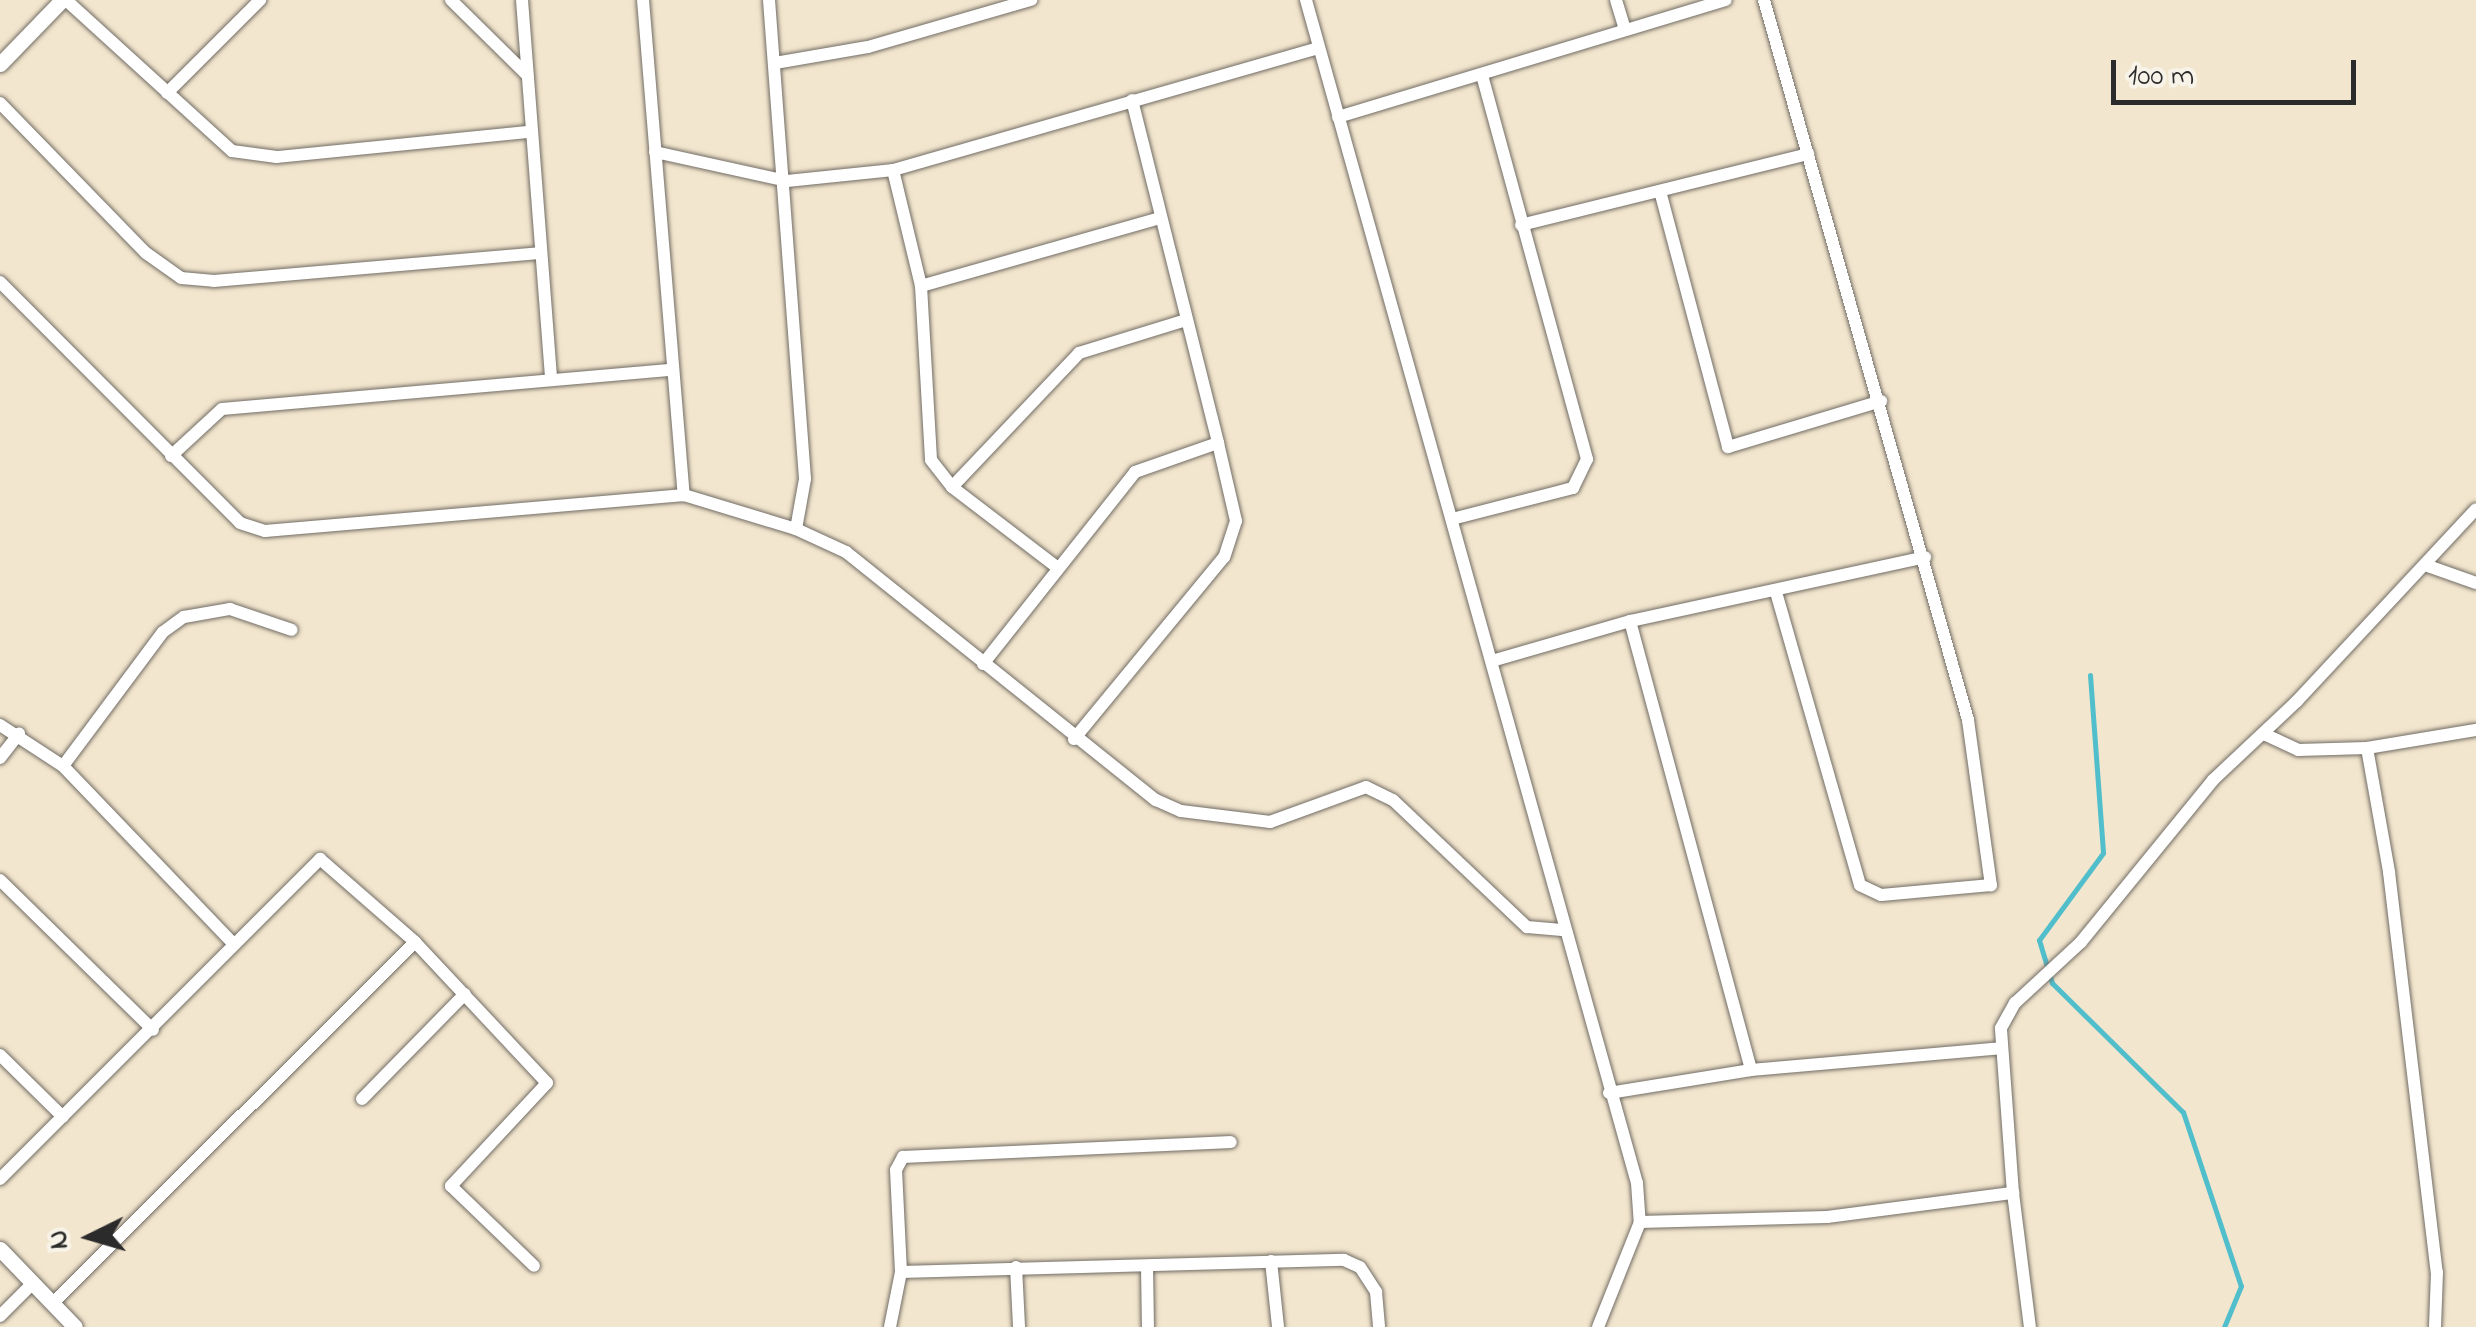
<!DOCTYPE html>
<style>
body{margin:0}
#map{position:relative;width:2476px;height:1327px;overflow:hidden;background:#f3e6ce;font-family:"Indie Flower",sans-serif}
div>[style]{position:absolute}
.stream>*{height:5px;margin:-2.5px;padding:0 2.5px;transform-origin:2.5px;border-radius:2.5px;background:#51becb}
.roads{filter:drop-shadow(0 0 2px #716c64) drop-shadow(0 0 2px #716c64)}
.minor>*{height:12px;margin:-6px;padding:0 6px;transform-origin:6px;border-radius:6px;background:#fff}
.tertiary>*{height:15px;margin:-7.5px;padding:0 7.5px;transform-origin:7.5px;border-radius:7.5px;background:#fff}
span{translate:-50% -50%;white-space:nowrap;text-align:center;line-height:1.15;-webkit-text-stroke:8px #f7f3e8;paint-order:stroke}
.north{position:absolute;left:40px;top:1187px;width:100px;height:100px;-webkit-text-stroke:8px #f7f3e8;paint-order:stroke;rotate:265deg;font-size:28px;font-weight:700;line-height:40px;text-align:center;color:#2b2b2b}
.north::after{content:'';display:block;margin:auto;width:35px;height:45px;background:#2b2b2b;clip-path:polygon(50% 0,100% 100%,50% 72%,0 100%)}
.scale{position:absolute;left:2111px;top:60px;width:245px;height:45px;box-sizing:border-box;border:5px solid #2b2b2b;border-top:0;padding-left:12px;font-size:30px;line-height:35px;white-space:nowrap;color:#2b2b2b;-webkit-text-stroke:8px #f7f3e8;paint-order:stroke}
</style>
<div id="map">
<div class="stream">
<div style="left:2090px;top:675px;width:178px;rotate:85.8deg"></div>
<div style="left:2103px;top:853px;width:108px;rotate:126.3deg"></div>
<div style="left:2039px;top:940px;width:45px;rotate:73.2deg"></div>
<div style="left:2052px;top:983px;width:184px;rotate:44.6deg"></div>
<div style="left:2183px;top:1112px;width:183px;rotate:71.6deg"></div>
<div style="left:2241px;top:1286px;width:44px;rotate:112.5deg"></div>
</div>
<div class="roads">
<div class="minor">
<div style="left:66px;top:0;width:224px;rotate:42.3deg"></div>
<div style="left:232px;top:151px;width:45px;rotate:7.6deg"></div>
<div style="left:277px;top:157px;width:253px;rotate:-5.7deg"></div>
<div style="left:451px;top:0;width:107px;rotate:44.6deg"></div>
<div style="left:522px;top:0;width:379px;rotate:85.6deg"></div>
<div style="left:643px;top:0;width:497px;rotate:85.3deg"></div>
<div style="left:769px;top:0;width:480px;rotate:85.7deg"></div>
<div style="left:805px;top:479px;width:51px;rotate:100.2deg"></div>
<div style="left:1306px;top:0;width:1228px;rotate:74.37deg"></div>
<div style="left:1637px;top:1183px;width:39px;rotate:86deg"></div>
<div style="left:1640px;top:1222px;width:113px;rotate:111.8deg"></div>
<div style="left:1616px;top:0;width:30px;rotate:73deg"></div>
<div style="left:1764px;top:0;width:748px;rotate:74.18deg"></div>
<div style="left:1968px;top:720px;width:167px;rotate:82.1deg"></div>
<div style="left:1991px;top:885px;width:110px;rotate:174.8deg"></div>
<div style="left:1881px;top:895px;width:23px;rotate:-155deg"></div>
<div style="left:1860px;top:885px;width:305px;rotate:-106deg"></div>
<div style="left:775px;top:63px;width:94px;rotate:-9.8deg"></div>
<div style="left:868px;top:47px;width:170px;rotate:-16.1deg"></div>
<div style="left:167px;top:93px;width:132px;rotate:-45deg"></div>
<div style="left:1132px;top:100px;width:354px;rotate:75.9deg"></div>
<div style="left:0;top:103px;width:209px;rotate:45.8deg"></div>
<div style="left:146px;top:253px;width:43px;rotate:35.5deg"></div>
<div style="left:181px;top:278px;width:33px;rotate:5deg"></div>
<div style="left:214px;top:281px;width:326px;rotate:-4.9deg"></div>
<div style="left:1338px;top:117px;width:405px;rotate:-16.8deg"></div>
<div style="left:655px;top:152px;width:135px;rotate:12.4deg"></div>
<div style="left:787px;top:181px;width:107px;rotate:-5.9deg"></div>
<div style="left:893px;top:170px;width:442px;rotate:-16deg"></div>
<div style="left:893px;top:170px;width:119px;rotate:76.4deg"></div>
<div style="left:921px;top:286px;width:174px;rotate:86.7deg"></div>
<div style="left:931px;top:460px;width:34px;rotate:52deg"></div>
<div style="left:952px;top:487px;width:133px;rotate:37.4deg"></div>
<div style="left:1660px;top:191px;width:265px;rotate:75.1deg"></div>
<div style="left:1728px;top:447px;width:160px;rotate:-16.7deg"></div>
<div style="left:1521px;top:225px;width:296px;rotate:-13.9deg"></div>
<div style="left:0;top:282px;width:340px;rotate:45.1deg"></div>
<div style="left:240px;top:523px;width:26px;rotate:18deg"></div>
<div style="left:265px;top:531px;width:421px;rotate:-4.9deg"></div>
<div style="left:684px;top:495px;width:117px;rotate:16.9deg"></div>
<div style="left:796px;top:529px;width:55px;rotate:24.7deg"></div>
<div style="left:846px;top:552px;width:397px;rotate:38.7deg"></div>
<div style="left:1156px;top:800px;width:27px;rotate:24deg"></div>
<div style="left:1181px;top:811px;width:90px;rotate:7deg"></div>
<div style="left:1270px;top:822px;width:102px;rotate:-20deg"></div>
<div style="left:1366px;top:787px;width:30px;rotate:26deg"></div>
<div style="left:1393px;top:800px;width:185px;rotate:43.5deg"></div>
<div style="left:1527px;top:927px;width:35px;rotate:5deg"></div>
<div style="left:921px;top:286px;width:248px;rotate:-15.9deg"></div>
<div style="left:171px;top:456px;width:69px;rotate:-42.7deg"></div>
<div style="left:222px;top:409px;width:451px;rotate:-5deg"></div>
<div style="left:952px;top:487px;width:185px;rotate:-46.5deg"></div>
<div style="left:1079px;top:353px;width:112px;rotate:-17.1deg"></div>
<div style="left:1456px;top:518px;width:121px;rotate:-14.4deg"></div>
<div style="left:1573px;top:488px;width:32px;rotate:-64deg"></div>
<div style="left:1587px;top:459px;width:397px;rotate:-105.3deg"></div>
<div style="left:2428px;top:566px;width:51px;rotate:19.5deg"></div>
<div style="left:1630px;top:621px;width:465px;rotate:74.9deg"></div>
<div style="left:1495px;top:660px;width:141px;rotate:-16.1deg"></div>
<div style="left:1630px;top:621px;width:302px;rotate:-12.2deg"></div>
<div style="left:983px;top:664px;width:245px;rotate:-51.6deg"></div>
<div style="left:1135px;top:472px;width:88px;rotate:-19.3deg"></div>
<div style="left:1218px;top:443px;width:80px;rotate:77deg"></div>
<div style="left:1236px;top:521px;width:38px;rotate:108deg"></div>
<div style="left:1224px;top:557px;width:236px;rotate:129.5deg"></div>
<div style="left:0;top:725px;width:75px;rotate:33.1deg"></div>
<div style="left:63px;top:766px;width:245px;rotate:46.2deg"></div>
<div style="left:2264px;top:734px;width:38px;rotate:25deg"></div>
<div style="left:2298px;top:750px;width:69px;rotate:-1.7deg"></div>
<div style="left:2367px;top:748px;width:110px;rotate:-9.4deg"></div>
<div style="left:2367px;top:748px;width:126px;rotate:79.9deg"></div>
<div style="left:2389px;top:872px;width:403px;rotate:83.2deg"></div>
<div style="left:2437px;top:1272px;width:55px;rotate:92.1deg"></div>
<div style="left:0;top:758px;width:31px;rotate:-52deg"></div>
<div style="left:63px;top:766px;width:167px;rotate:-53.3deg"></div>
<div style="left:163px;top:632px;width:26px;rotate:-36deg"></div>
<div style="left:184px;top:617px;width:47px;rotate:-9.9deg"></div>
<div style="left:230px;top:609px;width:65px;rotate:18.7deg"></div>
<div style="left:0;top:880px;width:214px;rotate:44.4deg"></div>
<div style="left:415px;top:942px;width:193px;rotate:46.9deg"></div>
<div style="left:547px;top:1083px;width:141px;rotate:133deg"></div>
<div style="left:451px;top:1186px;width:115px;rotate:43.9deg"></div>
<div style="left:0;top:1055px;width:88px;rotate:44.5deg"></div>
<div style="left:1609px;top:1093px;width:144px;rotate:-9.2deg"></div>
<div style="left:1751px;top:1070px;width:250px;rotate:-5deg"></div>
<div style="left:362px;top:1099px;width:147px;rotate:-45.6deg"></div>
<div style="left:0;top:1179px;width:453px;rotate:-45deg"></div>
<div style="left:320px;top:859px;width:126px;rotate:41.1deg"></div>
<div style="left:415px;top:942px;width:511px;rotate:135.08deg"></div>
<div style="left:2013px;top:1193px;width:135px;rotate:82.8deg"></div>
<div style="left:1640px;top:1222px;width:187px;rotate:-1.5deg"></div>
<div style="left:1827px;top:1217px;width:188px;rotate:-7.4deg"></div>
<div style="left:2013px;top:1193px;width:165px;rotate:-94.2deg"></div>
<div style="left:2001px;top:1028px;width:29px;rotate:-61deg"></div>
<div style="left:2015px;top:1003px;width:90px;rotate:-42.7deg"></div>
<div style="left:2081px;top:942px;width:209px;rotate:-50.8deg"></div>
<div style="left:2213px;top:780px;width:115px;rotate:-43.2deg"></div>
<div style="left:2297px;top:701px;width:262px;rotate:-47deg"></div>
<div style="left:1271px;top:1261px;width:66px;rotate:83.9deg"></div>
<div style="left:1147px;top:1266px;width:61px;rotate:89.1deg"></div>
<div style="left:1016px;top:1267px;width:60px;rotate:87.1deg"></div>
<div style="left:901px;top:1272px;width:102px;rotate:-92.8deg"></div>
<div style="left:896px;top:1170px;width:15px;rotate:-62deg"></div>
<div style="left:903px;top:1157px;width:328px;rotate:-2.6deg"></div>
<div style="left:0;top:1316px;width:47px;rotate:-45deg"></div>
<div style="left:890px;top:1327px;width:56px;rotate:-78.7deg"></div>
<div style="left:901px;top:1272px;width:443px;rotate:-1.6deg"></div>
<div style="left:1344px;top:1260px;width:17px;rotate:24deg"></div>
<div style="left:1360px;top:1267px;width:30px;rotate:57deg"></div>
<div style="left:1376px;top:1292px;width:35px;rotate:85deg"></div>
</div>
<div class="tertiary">
<div style="left:0;top:64px;width:89px;rotate:-45.9deg"></div>
<div style="left:0;top:1249px;width:108px;rotate:46.1deg"></div>
</div>
</div>
<div class="north">N</div>
<div class="scale">100 m</div>
</div>
